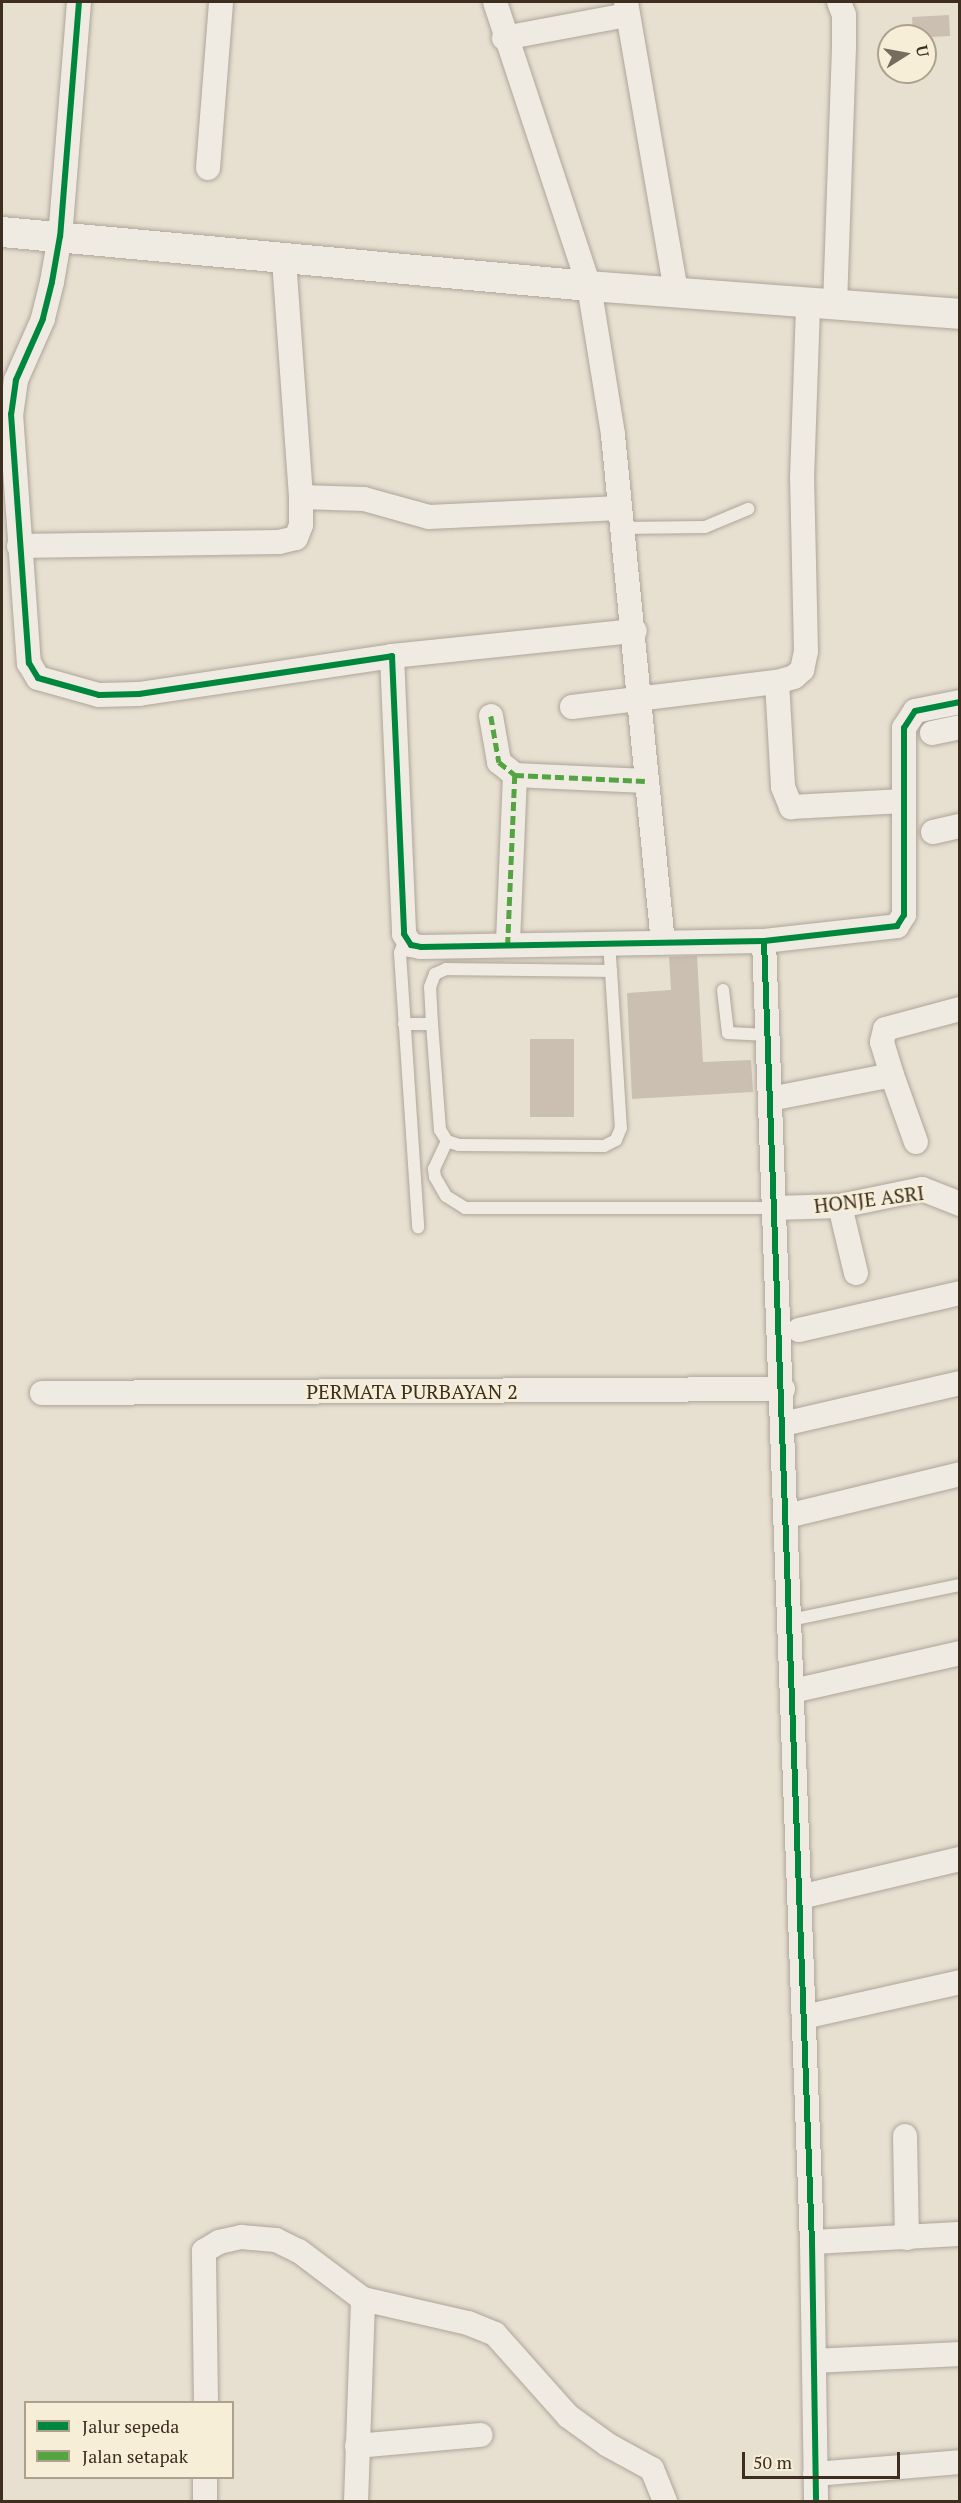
<!DOCTYPE html>
<style>
body{margin:0}
#map{position:relative;width:961px;height:2503px;overflow:hidden;background:#e7e0d1;font-family:"PT Serif",serif}
div>[style]{position:absolute}
.building>*{inset:0;background:#cbbfb2;transform-origin:0 0}
.roads{filter:drop-shadow(0 0 2px #ada599) drop-shadow(0 0 2px #ada599)}
.service>*{height:12px;margin:-6px;padding:0 6px;transform-origin:6px;border-radius:6px;background:#efebe3}
.minor>*{height:24px;margin:-12px;padding:0 12px;transform-origin:12px;border-radius:12px;background:#efebe3}
.tertiary>*{height:30px;margin:-15px;padding:0 15px;transform-origin:15px;border-radius:15px;background:#efebe3}
.quiet>*{height:4.5px;margin-top:-2.25px;transform-origin:0;background:repeating-linear-gradient(90deg,#54a441 0 9px,transparent 0 13.5px)}
.cycleway>*{height:6px;margin:-3px;padding:0 3px;transform-origin:3px;border-radius:3px;background:#00873e}
span{translate:-50% -50%;white-space:nowrap;text-align:center;line-height:1.15;-webkit-text-stroke:5px #f7eed8;paint-order:stroke}
.street-label{font-size:20px;color:#3d2e20}
.frame{position:absolute;inset:0;border:3px solid #3d2e20;pointer-events:none}
.legend{position:absolute;left:24px;top:2401px;width:210px;height:78px;box-sizing:border-box;background:#f7eed8;border:2px solid #ada18e;margin:0;padding:8px 10px;list-style:none;font-size:18px;color:#3d2e20}
.legend li{display:flex;align-items:center;gap:12px;height:30px}
.legend b{width:30px;border:2px solid #ada18e}
.north{position:absolute;left:877px;top:24px;width:60px;height:60px;box-sizing:border-box;background:#f7eed8;border:2px solid #ada18e;border-radius:50%;rotate:79deg;font-size:16px;font-weight:700;line-height:24px;text-align:center;color:#3d2e20}
.north::after{content:'';display:block;margin:auto;width:21px;height:27px;background:#786c5e;clip-path:polygon(50% 0,100% 100%,50% 72%,0 100%)}
.scale{position:absolute;left:742px;top:2452px;width:158px;height:27px;box-sizing:border-box;border:3px solid #3d2e20;border-top:0;padding-left:8px;font-size:18px;line-height:21px;white-space:nowrap;color:#3d2e20;-webkit-text-stroke:4px #f7eed8;paint-order:stroke}
</style>
<div id="map">
<div class="building">
<div style="left:949px;top:15px;width:21px;height:37px;rotate:87deg"></div>
<div style="clip-path:polygon(697px 956px,703px 1062px,751px 1060px,753px 1092px,632px 1099px,627px 993px,671px 990px,669px 957px)"></div>
<div style="left:530px;top:1039px;width:44px;height:78px"></div>
</div>
<div class="roads">
<div class="service">
<div style="left:622px;top:528px;width:83px;rotate:-0.7deg"></div>
<div style="left:705px;top:527px;width:47px;rotate:-22.7deg"></div>
<div style="left:405px;top:939px;width:15px;rotate:110deg"></div>
<div style="left:400px;top:953px;width:275px;rotate:86.2deg"></div>
<div style="left:609px;top:943px;width:28px;rotate:86deg"></div>
<div style="left:611px;top:971px;width:157px;rotate:86.4deg"></div>
<div style="left:621px;top:1128px;width:13px;rotate:113deg"></div>
<div style="left:616px;top:1140px;width:13px;rotate:153deg"></div>
<div style="left:604px;top:1146px;width:145px;rotate:-179.6deg"></div>
<div style="left:459px;top:1145px;width:13px;rotate:-162deg"></div>
<div style="left:447px;top:1141px;width:13px;rotate:-122deg"></div>
<div style="left:440px;top:1130px;width:106px;rotate:-94.3deg"></div>
<div style="left:432px;top:1024px;width:37px;rotate:-93deg"></div>
<div style="left:430px;top:987px;width:14px;rotate:-69deg"></div>
<div style="left:435px;top:974px;width:12px;rotate:-24deg"></div>
<div style="left:446px;top:969px;width:165px;rotate:0.7deg"></div>
<div style="left:723px;top:990px;width:43px;rotate:83.4deg"></div>
<div style="left:728px;top:1033px;width:40px;rotate:2.9deg"></div>
<div style="left:404px;top:1024px;width:28px"></div>
<div style="left:447px;top:1141px;width:31px;rotate:115deg"></div>
<div style="left:434px;top:1169px;width:8px;rotate:83deg"></div>
<div style="left:435px;top:1177px;width:22px;rotate:60deg"></div>
<div style="left:446px;top:1196px;width:22px;rotate:32deg"></div>
<div style="left:465px;top:1208px;width:310px"></div>
<div style="left:791px;top:1620px;width:173px;rotate:-11.7deg"></div>
</div>
<div class="minor">
<div style="left:79px;top:2px;width:235px;rotate:94.6deg"></div>
<div style="left:60px;top:236px;width:47px;rotate:99.9deg"></div>
<div style="left:52px;top:282px;width:38px;rotate:104deg"></div>
<div style="left:43px;top:319px;width:67px;rotate:113.9deg"></div>
<div style="left:16px;top:380px;width:34px;rotate:98deg"></div>
<div style="left:11px;top:414px;width:250px;rotate:85.9deg"></div>
<div style="left:29px;top:663px;width:17px;rotate:59deg"></div>
<div style="left:38px;top:678px;width:63px;rotate:15.6deg"></div>
<div style="left:99px;top:695px;width:40px;rotate:-1.4deg"></div>
<div style="left:139px;top:694px;width:256px;rotate:-8.5deg"></div>
<div style="left:392px;top:656px;width:278px;rotate:87.5deg"></div>
<div style="left:404px;top:934px;width:13px;rotate:58deg"></div>
<div style="left:411px;top:945px;width:10px;rotate:11deg"></div>
<div style="left:421px;top:947px;width:343px;rotate:-1deg"></div>
<div style="left:764px;top:941px;width:134px;rotate:-6.4deg"></div>
<div style="left:897px;top:926px;width:13px;rotate:-58deg"></div>
<div style="left:904px;top:915px;width:187px;rotate:-90deg"></div>
<div style="left:904px;top:728px;width:20px;rotate:-57deg"></div>
<div style="left:915px;top:711px;width:46px;rotate:-11.3deg"></div>
<div style="left:495px;top:2px;width:299px;rotate:71.7deg"></div>
<div style="left:589px;top:286px;width:151px;rotate:80.8deg"></div>
<div style="left:613px;top:435px;width:510px;rotate:84.38deg"></div>
<div style="left:626px;top:2px;width:292px;rotate:80.2deg"></div>
<div style="left:504px;top:38px;width:125px;rotate:-10.6deg"></div>
<div style="left:208px;top:168px;width:167px;rotate:-85.5deg"></div>
<div style="left:835px;top:305px;width:257px;rotate:-88deg"></div>
<div style="left:844px;top:48px;width:33px;rotate:-90deg"></div>
<div style="left:844px;top:15px;width:14px;rotate:-111deg"></div>
<div style="left:301px;top:497px;width:63px;rotate:1.8deg"></div>
<div style="left:364px;top:499px;width:67px;rotate:15.5deg"></div>
<div style="left:429px;top:517px;width:191px;rotate:-2.7deg"></div>
<div style="left:19px;top:546px;width:260px;rotate:-0.9deg"></div>
<div style="left:279px;top:542px;width:17px;rotate:-13deg"></div>
<div style="left:296px;top:538px;width:14px;rotate:-69deg"></div>
<div style="left:301px;top:525px;width:28px;rotate:-90deg"></div>
<div style="left:301px;top:497px;width:241px;rotate:-94.1deg"></div>
<div style="left:392px;top:656px;width:244px;rotate:-5.9deg"></div>
<div style="left:777px;top:682px;width:105px;rotate:86.7deg"></div>
<div style="left:783px;top:787px;width:22px;rotate:68deg"></div>
<div style="left:791px;top:807px;width:113px;rotate:-3deg"></div>
<div style="left:572px;top:707px;width:207px;rotate:-7deg"></div>
<div style="left:777px;top:682px;width:18px;rotate:-16deg"></div>
<div style="left:794px;top:677px;width:11px;rotate:-41deg"></div>
<div style="left:802px;top:670px;width:19px;rotate:-78deg"></div>
<div style="left:806px;top:651px;width:172px;rotate:-91.3deg"></div>
<div style="left:802px;top:479px;width:175px;rotate:-88deg"></div>
<div style="left:491px;top:716px;width:47px;rotate:80.1deg"></div>
<div style="left:499px;top:762px;width:21px;rotate:39deg"></div>
<div style="left:515px;top:775px;width:169px;rotate:92.4deg"></div>
<div style="left:932px;top:733px;width:29px;rotate:-12deg"></div>
<div style="left:515px;top:775px;width:130px;rotate:2.6deg"></div>
<div style="left:933px;top:832px;width:28px;rotate:-13deg"></div>
<div style="left:764px;top:941px;width:1302px;rotate:87.89deg"></div>
<div style="left:812px;top:2242px;width:260px;rotate:89.1deg"></div>
<div style="left:892px;top:1075px;width:71px;rotate:70.3deg"></div>
<div style="left:770px;top:1099px;width:124px;rotate:-11.1deg"></div>
<div style="left:892px;top:1075px;width:34px;rotate:-107deg"></div>
<div style="left:882px;top:1042px;width:13px;rotate:-77deg"></div>
<div style="left:885px;top:1029px;width:78px;rotate:-14.9deg"></div>
<div style="left:840px;top:1206px;width:69px;rotate:76.6deg"></div>
<div style="left:775px;top:1208px;width:65px;rotate:-1.8deg"></div>
<div style="left:840px;top:1206px;width:84px;rotate:-11.7deg"></div>
<div style="left:922px;top:1189px;width:41px;rotate:21.5deg"></div>
<div style="left:799px;top:1330px;width:165px;rotate:-12.9deg"></div>
<div style="left:42px;top:1393px;width:741px;rotate:-0.31deg"></div>
<div style="left:783px;top:1424px;width:182px;rotate:-13deg"></div>
<div style="left:787px;top:1516px;width:178px;rotate:-13.6deg"></div>
<div style="left:793px;top:1691px;width:171px;rotate:-12.8deg"></div>
<div style="left:800px;top:1897px;width:164px;rotate:-13.4deg"></div>
<div style="left:804px;top:2017px;width:160px;rotate:-12.6deg"></div>
<div style="left:905px;top:2136px;width:102px;rotate:88.9deg"></div>
<div style="left:812px;top:2242px;width:148px;rotate:-3.1deg"></div>
<div style="left:814px;top:2361px;width:146px;rotate:-2.7deg"></div>
<div style="left:206px;top:2402px;width:151px;rotate:-90.8deg"></div>
<div style="left:204px;top:2251px;width:17px;rotate:-31deg"></div>
<div style="left:219px;top:2242px;width:23px;rotate:-13deg"></div>
<div style="left:241px;top:2237px;width:35px;rotate:5deg"></div>
<div style="left:276px;top:2240px;width:25px;rotate:26deg"></div>
<div style="left:299px;top:2251px;width:80px;rotate:36.9deg"></div>
<div style="left:363px;top:2299px;width:108px;rotate:12.9deg"></div>
<div style="left:468px;top:2323px;width:29px;rotate:22deg"></div>
<div style="left:495px;top:2334px;width:110px;rotate:48.3deg"></div>
<div style="left:568px;top:2416px;width:49px;rotate:35.9deg"></div>
<div style="left:608px;top:2445px;width:50px;rotate:28.6deg"></div>
<div style="left:652px;top:2469px;width:35px;rotate:68deg"></div>
<div style="left:357px;top:2446px;width:124px;rotate:-5.1deg"></div>
<div style="left:815px;top:2474px;width:145px;rotate:-4.7deg"></div>
<div style="left:205px;top:2502px;width:24px;rotate:-90deg"></div>
<div style="left:356px;top:2502px;width:203px;rotate:-88deg"></div>
</div>
<div class="tertiary">
<div style="left:2px;top:232px;width:589px;rotate:5.26deg"></div>
<div style="left:589px;top:286px;width:372px;rotate:4.3deg"></div>
</div>
</div>
<div class="quiet">
<div style="left:491px;top:716px;width:47px;rotate:80.1deg"></div>
<div style="left:499px;top:762px;width:21px;rotate:39deg"></div>
<div style="left:515px;top:775px;width:169px;rotate:92.4deg"></div>
<div style="left:515px;top:775px;width:130px;rotate:2.6deg"></div>
</div>
<div class="cycleway">
<div style="left:79px;top:2px;width:235px;rotate:94.6deg"></div>
<div style="left:60px;top:236px;width:47px;rotate:99.9deg"></div>
<div style="left:52px;top:282px;width:38px;rotate:104deg"></div>
<div style="left:43px;top:319px;width:67px;rotate:113.9deg"></div>
<div style="left:16px;top:380px;width:34px;rotate:98deg"></div>
<div style="left:11px;top:414px;width:250px;rotate:85.9deg"></div>
<div style="left:29px;top:663px;width:17px;rotate:59deg"></div>
<div style="left:38px;top:678px;width:63px;rotate:15.6deg"></div>
<div style="left:99px;top:695px;width:40px;rotate:-1.4deg"></div>
<div style="left:139px;top:694px;width:256px;rotate:-8.5deg"></div>
<div style="left:392px;top:656px;width:278px;rotate:87.5deg"></div>
<div style="left:404px;top:934px;width:13px;rotate:58deg"></div>
<div style="left:411px;top:945px;width:10px;rotate:11deg"></div>
<div style="left:421px;top:947px;width:343px;rotate:-1deg"></div>
<div style="left:764px;top:941px;width:134px;rotate:-6.4deg"></div>
<div style="left:897px;top:926px;width:13px;rotate:-58deg"></div>
<div style="left:904px;top:915px;width:187px;rotate:-90deg"></div>
<div style="left:904px;top:728px;width:20px;rotate:-57deg"></div>
<div style="left:915px;top:711px;width:46px;rotate:-11.3deg"></div>
<div style="left:764px;top:941px;width:1302px;rotate:87.89deg"></div>
<div style="left:812px;top:2242px;width:260px;rotate:89.1deg"></div>
</div>
<div class="street-label">
<span style="left:869px;top:1199px;rotate:-7deg">HONJE ASRI</span>
<span style="left:412px;top:1391px">PERMATA PURBAYAN 2</span>
</div>
<div class="frame"></div>
<ul class="legend">
<li><b style="height:8px;background:#00873e"></b>Jalur sepeda</li>
<li><b style="height:8px;background:#54a441"></b>Jalan setapak</li>
</ul>
<div class="north">U</div>
<div class="scale">50 m</div>
</div>
